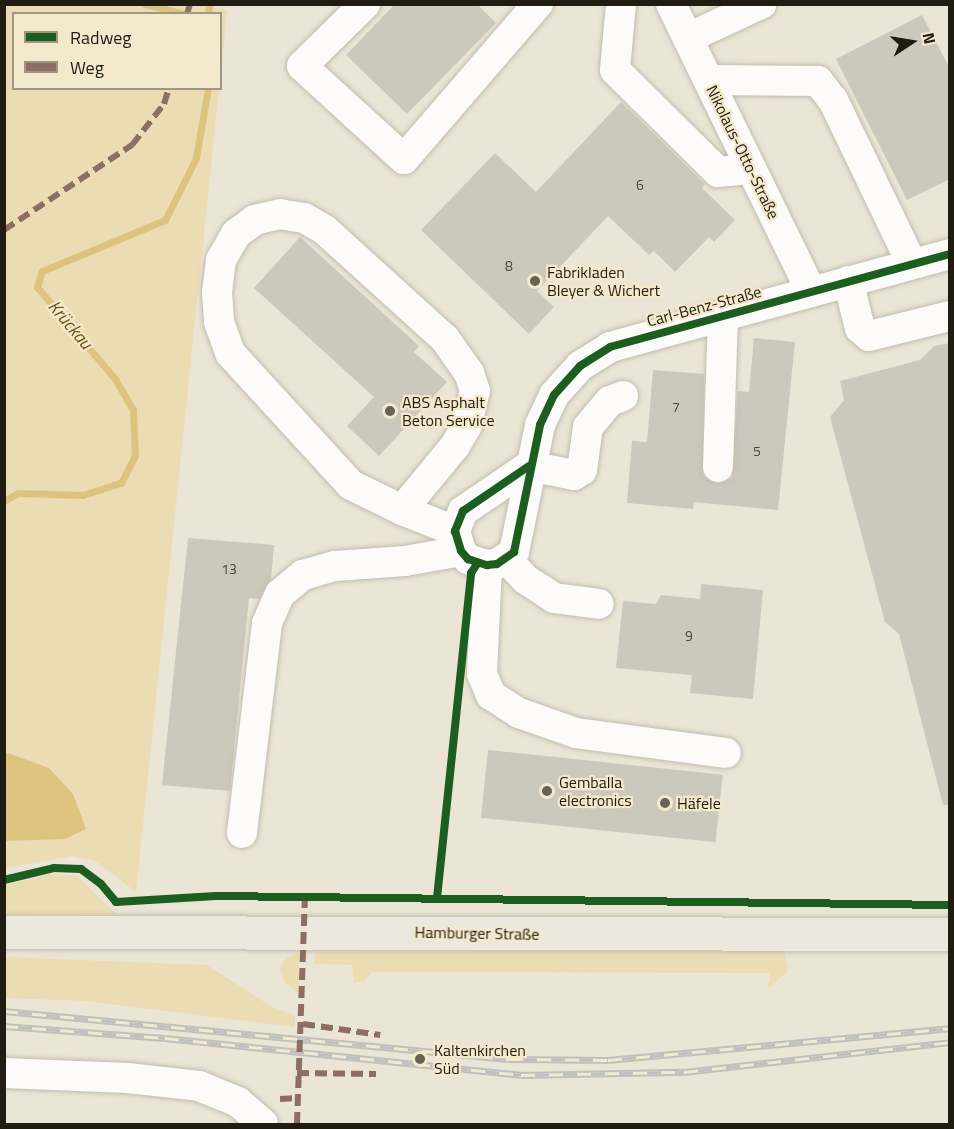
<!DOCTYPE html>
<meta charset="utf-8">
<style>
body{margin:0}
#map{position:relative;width:954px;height:1129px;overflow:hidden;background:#ebe5d5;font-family:"Titillium Web",sans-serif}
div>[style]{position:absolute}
.green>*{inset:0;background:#ecdcb3}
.water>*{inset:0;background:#ddc47e}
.stream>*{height:7px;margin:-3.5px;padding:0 3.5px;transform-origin:3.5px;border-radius:3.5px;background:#ddc47e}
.building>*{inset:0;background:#cdc8bc;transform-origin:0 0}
.roads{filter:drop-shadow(0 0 2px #c1bcaf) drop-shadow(0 0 2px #c1bcaf)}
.minor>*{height:30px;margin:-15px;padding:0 15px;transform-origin:15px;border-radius:15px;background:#fcfbf9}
.major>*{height:33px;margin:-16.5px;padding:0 16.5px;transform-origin:16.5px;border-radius:16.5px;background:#ede8dd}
.rail>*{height:7px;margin-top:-3.5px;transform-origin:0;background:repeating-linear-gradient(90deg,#f4e9cc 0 14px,#c1c0bc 0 28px);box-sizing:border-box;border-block:2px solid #c1c0bc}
.quiet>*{height:6px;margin-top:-3px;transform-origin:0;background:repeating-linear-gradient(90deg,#8d6e63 0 12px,transparent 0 18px)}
.cycleway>*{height:8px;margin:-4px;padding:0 4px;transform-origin:4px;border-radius:4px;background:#1b5e20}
.dots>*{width:16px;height:16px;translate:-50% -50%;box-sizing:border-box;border:3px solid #f4e9cc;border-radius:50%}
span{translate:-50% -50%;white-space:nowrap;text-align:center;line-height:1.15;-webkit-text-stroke:4.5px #f4e9cc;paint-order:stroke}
.number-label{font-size:14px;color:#4b473c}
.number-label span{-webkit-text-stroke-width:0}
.street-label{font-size:16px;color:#201c11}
.poi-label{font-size:16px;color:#201c11}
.left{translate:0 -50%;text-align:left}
.water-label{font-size:18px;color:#6b550b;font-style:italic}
.frame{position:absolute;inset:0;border:6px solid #201c11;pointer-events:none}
.legend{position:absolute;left:12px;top:12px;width:210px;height:78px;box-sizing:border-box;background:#f4e9cc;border:2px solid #9f9781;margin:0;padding:8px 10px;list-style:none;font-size:18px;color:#201c11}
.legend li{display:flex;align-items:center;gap:12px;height:30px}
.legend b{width:30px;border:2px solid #9f9781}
.north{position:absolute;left:882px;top:12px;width:60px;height:60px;-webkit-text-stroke:4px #f4e9cc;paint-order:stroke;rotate:78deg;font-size:16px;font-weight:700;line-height:24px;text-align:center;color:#201c11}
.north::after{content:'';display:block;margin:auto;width:21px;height:27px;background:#201c11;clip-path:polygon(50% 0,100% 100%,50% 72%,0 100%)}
</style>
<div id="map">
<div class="green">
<div style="clip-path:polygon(202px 4px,227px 10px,221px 76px,220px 14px,14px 14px,14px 88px,219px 89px,136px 892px,95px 861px,72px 856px,5px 868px,5px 841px,65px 839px,49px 768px,5px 752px,5px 5px)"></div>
<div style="clip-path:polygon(52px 874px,77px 876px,116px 914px,5px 915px,5px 885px)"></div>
<div style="clip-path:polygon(777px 950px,784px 952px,788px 971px,768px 988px,770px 973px,372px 972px,363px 982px,354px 982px,352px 965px,315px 964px,314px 952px)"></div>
<div style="clip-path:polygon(299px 953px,299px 991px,296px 992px,285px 982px,280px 968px,286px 958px)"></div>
<div style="clip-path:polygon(5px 957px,207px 965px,272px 1007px,295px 1015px,295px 1027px,85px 1001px,5px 998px)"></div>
</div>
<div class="water">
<div style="clip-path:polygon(5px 752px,49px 768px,73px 794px,86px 829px,65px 839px,5px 841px)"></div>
</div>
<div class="stream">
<div style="left:145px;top:4px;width:40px;rotate:14.4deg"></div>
<div style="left:208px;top:14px;width:10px;rotate:-84deg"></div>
<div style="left:4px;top:501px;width:16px;rotate:-30deg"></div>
<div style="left:18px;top:493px;width:65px;rotate:1.8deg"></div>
<div style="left:83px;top:495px;width:40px;rotate:-18deg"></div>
<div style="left:121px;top:483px;width:30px;rotate:-63deg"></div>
<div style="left:135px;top:456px;width:46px;rotate:-92.5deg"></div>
<div style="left:133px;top:410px;width:34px;rotate:-120deg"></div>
<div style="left:116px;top:380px;width:122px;rotate:-130.3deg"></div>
<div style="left:37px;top:287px;width:17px;rotate:-73deg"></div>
<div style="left:42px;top:271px;width:133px;rotate:-22.5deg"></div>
<div style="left:165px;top:220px;width:69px;rotate:-63.4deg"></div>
<div style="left:196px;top:158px;width:71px;rotate:-80.3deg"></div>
</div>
<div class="building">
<div style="clip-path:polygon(395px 4px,477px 4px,496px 23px,407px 114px,346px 55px)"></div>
<div style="clip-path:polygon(922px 15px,950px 69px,950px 179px,907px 200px,836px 59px)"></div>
<div style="clip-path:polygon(621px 102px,705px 184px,702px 188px,735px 220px,714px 242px,709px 237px,675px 272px,654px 251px,649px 255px,608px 216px,537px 291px,554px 307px,529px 334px,421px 230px,495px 153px,536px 192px)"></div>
<div style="clip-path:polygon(300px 237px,419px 346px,414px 352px,447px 382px,379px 456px,347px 426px,374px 397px,254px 288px)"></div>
<div style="clip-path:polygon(754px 338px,795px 342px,778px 510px,694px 502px,693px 509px,627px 503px,632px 441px,647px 442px,653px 370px,704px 374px,703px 475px,717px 484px,732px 477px,738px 391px,749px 392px)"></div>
<div style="clip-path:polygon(950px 343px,950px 805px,943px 805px,899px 634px,885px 622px,830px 417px,844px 400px,840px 381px,920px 360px,934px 346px)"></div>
<div style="clip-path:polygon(188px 538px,274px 545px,271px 579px,259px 599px,249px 598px,230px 791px,162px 785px)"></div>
<div style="clip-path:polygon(701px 584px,763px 590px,753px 699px,690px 693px,692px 675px,616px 668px,623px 601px,656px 604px,661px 595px,700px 599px)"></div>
<div style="left:488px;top:750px;width:236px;height:68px;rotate:6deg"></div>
</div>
<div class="roads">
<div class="minor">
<div style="left:365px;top:4px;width:88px;rotate:135.5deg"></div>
<div style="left:302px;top:66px;width:138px;rotate:42.4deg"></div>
<div style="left:404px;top:159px;width:205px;rotate:-49.2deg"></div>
<div style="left:621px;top:4px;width:66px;rotate:95.2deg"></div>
<div style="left:615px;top:70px;width:145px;rotate:44.7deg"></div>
<div style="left:718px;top:172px;width:33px;rotate:-5deg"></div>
<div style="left:671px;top:4px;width:319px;rotate:64deg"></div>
<div style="left:688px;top:38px;width:81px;rotate:-25deg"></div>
<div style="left:708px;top:80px;width:110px;rotate:0.5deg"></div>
<div style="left:818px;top:81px;width:24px;rotate:52deg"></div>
<div style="left:833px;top:100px;width:182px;rotate:64.3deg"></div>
<div style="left:848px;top:281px;width:49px;rotate:75.7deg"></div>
<div style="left:860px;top:328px;width:12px;rotate:42deg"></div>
<div style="left:869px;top:336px;width:83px;rotate:-13.9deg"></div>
<div style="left:529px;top:466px;width:80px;rotate:145.7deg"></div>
<div style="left:463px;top:511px;width:22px;rotate:112deg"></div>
<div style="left:455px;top:531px;width:21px;rotate:73deg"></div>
<div style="left:461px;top:551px;width:11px;rotate:49deg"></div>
<div style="left:468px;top:559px;width:20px;rotate:18deg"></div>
<div style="left:487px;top:565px;width:10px;rotate:-6deg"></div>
<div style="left:497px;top:564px;width:21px;rotate:-35deg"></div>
<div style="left:514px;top:552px;width:130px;rotate:-78.4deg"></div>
<div style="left:540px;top:425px;width:33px;rotate:-65deg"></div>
<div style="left:554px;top:395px;width:39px;rotate:-48deg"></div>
<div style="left:580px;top:366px;width:36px;rotate:-32deg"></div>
<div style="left:610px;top:347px;width:352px;rotate:-15.3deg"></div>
<div style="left:529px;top:466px;width:46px;rotate:11.3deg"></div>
<div style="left:574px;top:475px;width:9px;rotate:-32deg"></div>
<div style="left:582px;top:470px;width:43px;rotate:-82.1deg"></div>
<div style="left:588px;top:427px;width:34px;rotate:-50deg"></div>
<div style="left:610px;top:401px;width:14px;rotate:-21deg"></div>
<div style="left:718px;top:467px;width:152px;rotate:-88.1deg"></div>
<div style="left:402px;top:510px;width:83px;rotate:-50.4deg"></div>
<div style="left:455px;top:446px;width:24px;rotate:-60deg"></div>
<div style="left:467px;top:425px;width:35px;rotate:-77deg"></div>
<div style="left:475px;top:391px;width:19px;rotate:-108deg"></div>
<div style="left:469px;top:373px;width:42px;rotate:-125.2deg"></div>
<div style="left:445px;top:339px;width:162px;rotate:-137.8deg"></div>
<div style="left:325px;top:230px;width:24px;rotate:-150deg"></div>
<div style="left:304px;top:218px;width:24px;rotate:-171deg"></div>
<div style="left:280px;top:214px;width:26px;rotate:167deg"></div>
<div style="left:255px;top:220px;width:24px;rotate:144deg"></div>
<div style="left:236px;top:234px;width:30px;rotate:120deg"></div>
<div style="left:221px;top:260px;width:32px;rotate:97deg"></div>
<div style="left:217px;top:292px;width:30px;rotate:86deg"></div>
<div style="left:219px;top:322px;width:33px;rotate:70deg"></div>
<div style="left:230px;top:353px;width:179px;rotate:47.5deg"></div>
<div style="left:351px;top:485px;width:57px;rotate:26.1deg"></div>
<div style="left:402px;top:510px;width:57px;rotate:21.6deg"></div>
<div style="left:506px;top:559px;width:28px;rotate:46deg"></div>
<div style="left:525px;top:579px;width:35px;rotate:33deg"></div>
<div style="left:554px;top:598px;width:45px;rotate:7.6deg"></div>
<div style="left:487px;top:565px;width:109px;rotate:92.6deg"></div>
<div style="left:482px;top:674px;width:23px;rotate:67deg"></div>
<div style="left:491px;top:695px;width:33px;rotate:33deg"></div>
<div style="left:519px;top:713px;width:60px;rotate:19.3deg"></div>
<div style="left:576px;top:733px;width:151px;rotate:7.6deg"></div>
<div style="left:242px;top:833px;width:211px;rotate:-83.2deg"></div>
<div style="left:267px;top:623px;width:32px;rotate:-66deg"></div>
<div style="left:280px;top:594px;width:30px;rotate:-40deg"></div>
<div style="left:303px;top:575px;width:33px;rotate:-16deg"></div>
<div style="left:335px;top:566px;width:70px;rotate:-4.1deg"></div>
<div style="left:405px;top:561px;width:57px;rotate:-10.1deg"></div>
<div style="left:4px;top:1073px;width:124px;rotate:2.3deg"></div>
<div style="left:128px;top:1078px;width:71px;rotate:6.4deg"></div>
<div style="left:199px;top:1086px;width:42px;rotate:22.3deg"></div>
<div style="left:238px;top:1102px;width:33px;rotate:41deg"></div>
</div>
<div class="major">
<div style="left:4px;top:932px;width:946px;rotate:0.12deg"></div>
</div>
</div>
<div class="rail">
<div style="left:4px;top:1011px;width:507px;rotate:5.43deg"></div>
<div style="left:509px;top:1059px;width:99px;rotate:0.6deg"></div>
<div style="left:608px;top:1060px;width:343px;rotate:-5.3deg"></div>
<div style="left:4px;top:1026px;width:161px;rotate:4.3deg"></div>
<div style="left:165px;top:1038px;width:358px;rotate:5.9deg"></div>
<div style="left:521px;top:1075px;width:163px;rotate:-1.1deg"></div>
<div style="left:684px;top:1072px;width:268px;rotate:-6.4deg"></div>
</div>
<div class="quiet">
<div style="left:187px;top:14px;width:10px;rotate:-73deg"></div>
<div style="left:4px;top:230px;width:154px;rotate:-33.6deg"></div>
<div style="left:132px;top:145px;width:52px;rotate:-52deg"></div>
<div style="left:164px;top:104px;width:17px;rotate:-73deg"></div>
<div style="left:303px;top:1024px;width:78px;rotate:8.1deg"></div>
<div style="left:297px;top:1073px;width:79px;rotate:0.7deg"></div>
<div style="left:280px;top:1099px;width:17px;rotate:-3deg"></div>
<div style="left:297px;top:1124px;width:225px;rotate:-88deg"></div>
</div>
<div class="cycleway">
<div style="left:529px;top:466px;width:80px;rotate:145.7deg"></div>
<div style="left:463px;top:511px;width:22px;rotate:112deg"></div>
<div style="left:455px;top:531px;width:21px;rotate:73deg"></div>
<div style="left:461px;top:551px;width:11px;rotate:49deg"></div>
<div style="left:468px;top:559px;width:20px;rotate:18deg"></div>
<div style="left:487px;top:565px;width:10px;rotate:-6deg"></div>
<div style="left:497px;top:564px;width:21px;rotate:-35deg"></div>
<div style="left:514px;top:552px;width:130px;rotate:-78.4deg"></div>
<div style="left:540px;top:425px;width:33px;rotate:-65deg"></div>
<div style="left:554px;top:395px;width:39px;rotate:-48deg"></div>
<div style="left:580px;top:366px;width:36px;rotate:-32deg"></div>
<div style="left:610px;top:347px;width:352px;rotate:-15.3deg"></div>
<div style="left:4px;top:880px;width:51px;rotate:-13.5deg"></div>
<div style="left:54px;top:868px;width:27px;rotate:2deg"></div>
<div style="left:81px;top:869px;width:25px;rotate:37deg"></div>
<div style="left:101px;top:884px;width:23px;rotate:50deg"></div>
<div style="left:116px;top:902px;width:100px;rotate:-3.4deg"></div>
<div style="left:216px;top:896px;width:734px;rotate:0.7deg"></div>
<div style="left:437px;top:898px;width:327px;rotate:-84deg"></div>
<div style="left:471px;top:573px;width:11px;rotate:-56deg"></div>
</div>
<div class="dots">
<div style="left:535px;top:281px;background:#676256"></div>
<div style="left:390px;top:411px;background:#676256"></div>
<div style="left:547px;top:791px;background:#676256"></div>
<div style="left:665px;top:803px;background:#676256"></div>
<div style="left:420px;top:1059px;background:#676256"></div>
</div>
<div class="number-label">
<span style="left:640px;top:185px">6</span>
<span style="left:509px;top:266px">8</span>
<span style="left:676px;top:407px">7</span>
<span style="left:757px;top:451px">5</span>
<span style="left:229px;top:569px">13</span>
<span style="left:689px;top:636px">9</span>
</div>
<div class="street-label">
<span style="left:743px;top:152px;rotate:64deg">Nikolaus-Otto-Straße</span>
<span style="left:704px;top:306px;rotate:-15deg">Carl-Benz-Straße</span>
<span style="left:477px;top:933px;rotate:1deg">Hamburger Straße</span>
</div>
<div class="poi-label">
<span class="left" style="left:547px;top:281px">Fabrikladen<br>Bleyer &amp; Wichert</span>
<span class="left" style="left:402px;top:411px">ABS Asphalt<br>Beton Service</span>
<span class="left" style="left:559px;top:791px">Gemballa<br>electronics</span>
<span class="left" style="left:677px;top:803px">Häfele</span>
<span class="left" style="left:434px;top:1059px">Kaltenkirchen<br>Süd</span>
</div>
<div class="water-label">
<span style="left:70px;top:325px;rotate:50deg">Krückau</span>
</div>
<div class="frame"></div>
<ul class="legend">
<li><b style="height:8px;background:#1b5e20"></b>Radweg</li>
<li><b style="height:8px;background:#8d6e63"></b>Weg</li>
</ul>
<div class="north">N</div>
</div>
